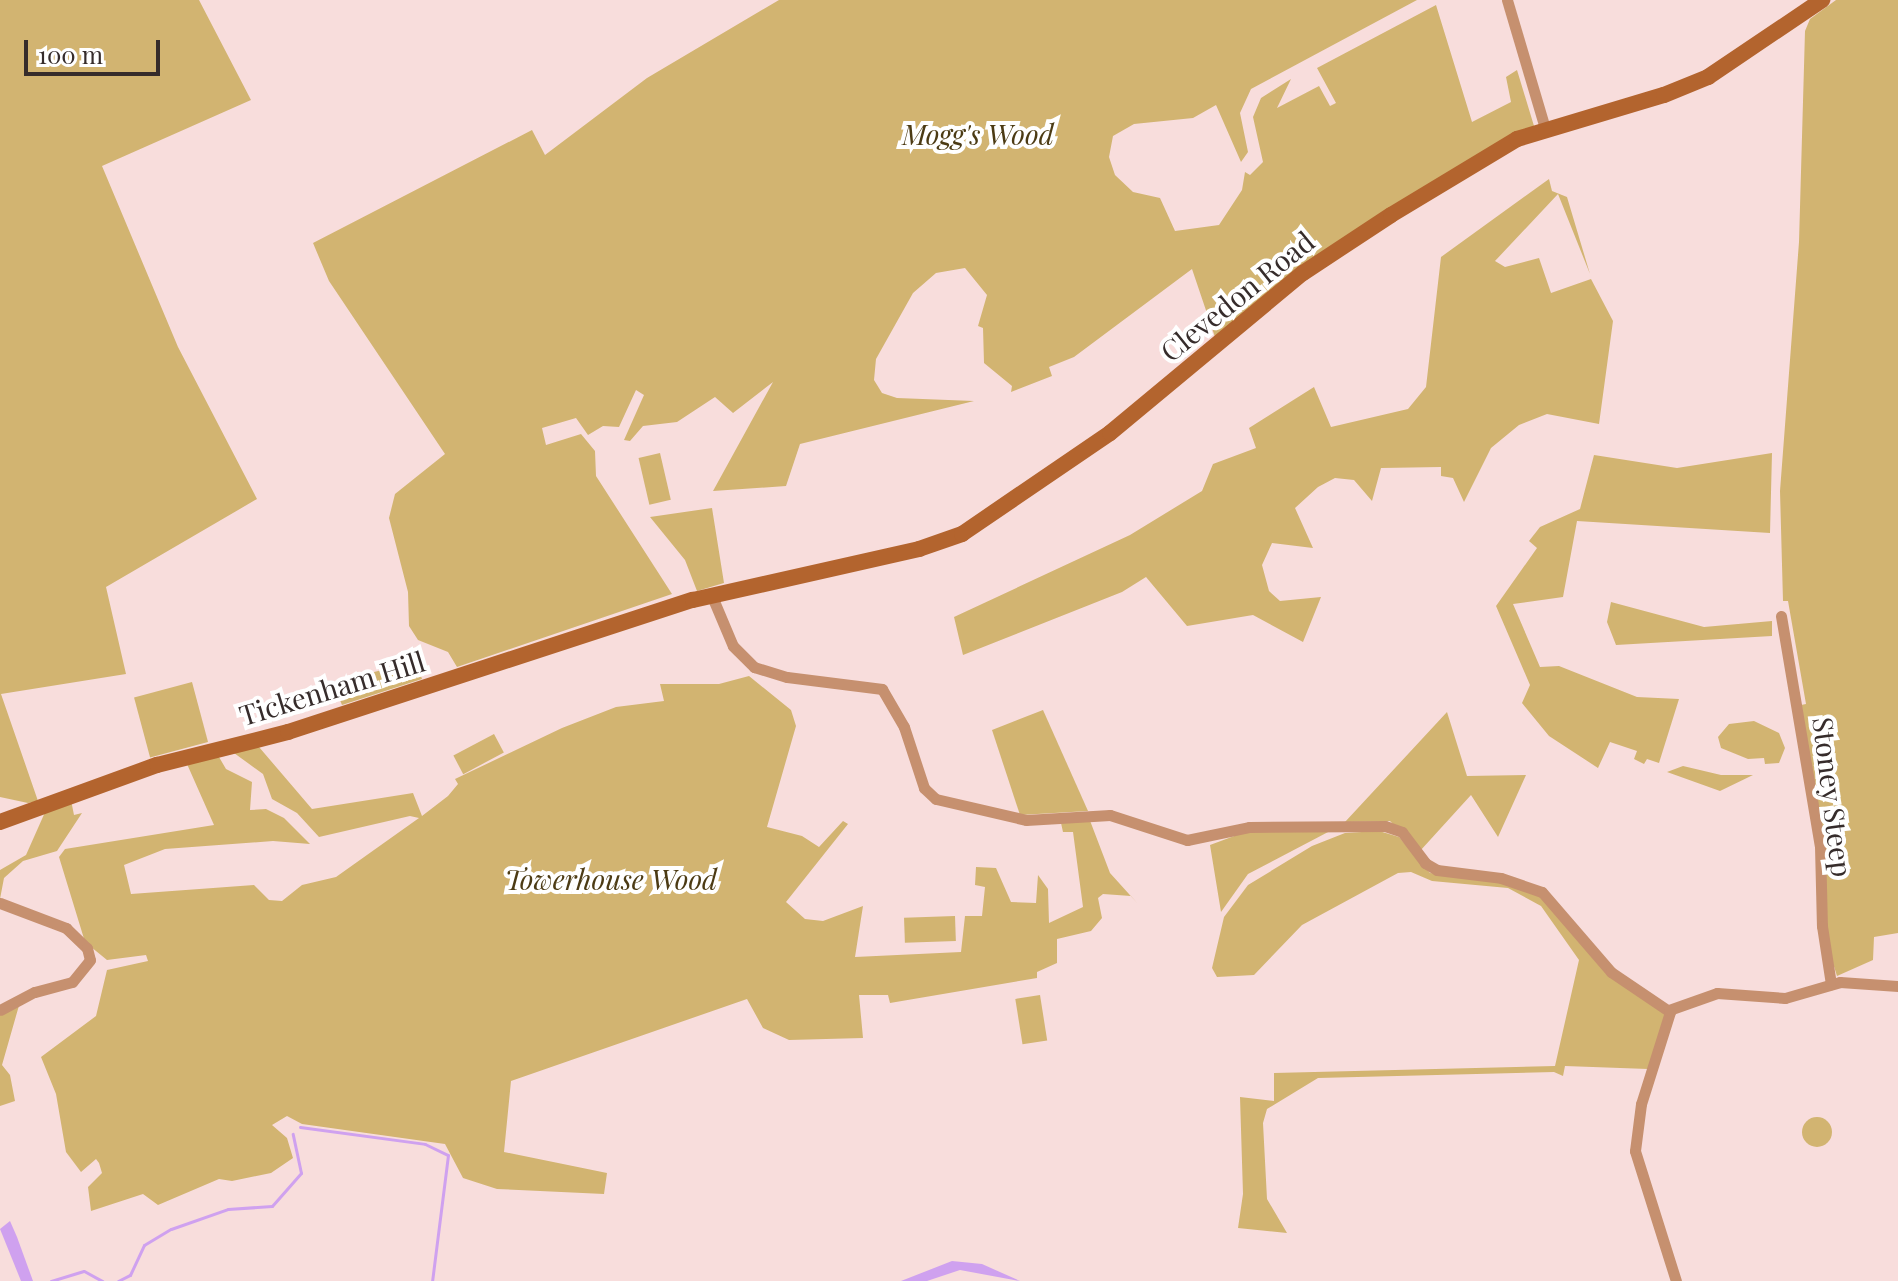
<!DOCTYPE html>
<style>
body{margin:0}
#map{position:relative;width:1898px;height:1281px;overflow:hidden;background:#f8dddc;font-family:"Playfair Display",serif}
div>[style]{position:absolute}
.green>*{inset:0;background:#d2b471;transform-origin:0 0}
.round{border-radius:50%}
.water>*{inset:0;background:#cfa1ef}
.stream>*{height:3px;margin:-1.5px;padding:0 1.5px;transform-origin:1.5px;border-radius:1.5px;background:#cfa1ef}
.street>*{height:11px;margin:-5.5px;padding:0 5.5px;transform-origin:5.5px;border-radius:5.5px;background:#c6906f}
.secondary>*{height:16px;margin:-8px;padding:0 8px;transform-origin:8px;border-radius:8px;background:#b3642e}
span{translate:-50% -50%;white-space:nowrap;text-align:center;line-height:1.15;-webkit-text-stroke:8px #fff;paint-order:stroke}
.park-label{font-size:28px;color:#4c3b14;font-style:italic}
.street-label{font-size:28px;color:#362c2b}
.scale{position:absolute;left:24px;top:40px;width:136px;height:36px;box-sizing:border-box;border:4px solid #362c2b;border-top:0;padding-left:10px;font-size:24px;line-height:28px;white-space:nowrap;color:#362c2b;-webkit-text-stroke:6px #fff;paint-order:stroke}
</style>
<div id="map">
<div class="green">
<div style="clip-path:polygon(0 0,199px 0,251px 100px,102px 166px,178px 347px,257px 499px,106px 587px,126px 674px,1px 694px,38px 801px,28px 803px,0 797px)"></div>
<div style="clip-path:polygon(779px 0,1417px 0,1251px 89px,1240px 113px,1248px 152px,1241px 162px,1216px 105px,1193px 118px,1134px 124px,1113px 136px,1109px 157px,1115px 175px,1133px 192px,1160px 198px,1175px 231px,1219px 225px,1242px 190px,1245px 172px,1250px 175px,1263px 162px,1253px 117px,1261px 98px,1291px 79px,1277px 108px,1319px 86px,1330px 106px,1336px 103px,1317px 68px,1436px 5px,1472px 122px,1511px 102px,1506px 77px,1517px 70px,1534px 126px,1215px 337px,1192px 269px,1074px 357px,1049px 367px,1052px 376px,1011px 392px,1012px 386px,984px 363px,983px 328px,978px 326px,987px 295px,965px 268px,936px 273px,913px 293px,876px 359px,874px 380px,882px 393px,897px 398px,974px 401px,800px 444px,786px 486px,713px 491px,773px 382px,733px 413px,715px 397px,677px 422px,643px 426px,630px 441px,624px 440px,644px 395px,636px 390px,619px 427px,603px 426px,588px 435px,576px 418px,542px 428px,546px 445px,581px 434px,595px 451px,596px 476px,672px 594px,457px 667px,448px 652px,418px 640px,409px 626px,408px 592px,389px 518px,395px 494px,445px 454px,329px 281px,313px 243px,532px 130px,545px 155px,647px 78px)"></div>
<div style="clip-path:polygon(1836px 0,1898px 0,1898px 933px,1874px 937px,1873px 960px,1837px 976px,1827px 944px,1801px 705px,1806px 704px,1788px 601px,1783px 601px,1780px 491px,1799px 242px,1805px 31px,1810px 19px)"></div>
<div style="clip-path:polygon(1549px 179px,1552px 191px,1567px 197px,1590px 274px,1558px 194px,1495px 261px,1505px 267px,1539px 258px,1551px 293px,1591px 279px,1613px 321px,1599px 424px,1547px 414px,1519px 425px,1491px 448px,1464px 502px,1453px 478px,1441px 476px,1441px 467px,1381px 468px,1372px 501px,1354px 480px,1335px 478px,1318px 487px,1295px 508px,1313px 548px,1272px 543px,1262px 565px,1269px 591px,1280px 601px,1321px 597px,1303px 642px,1253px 615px,1187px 626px,1146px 577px,1122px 592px,963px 655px,954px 617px,1130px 535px,1202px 491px,1213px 464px,1256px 448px,1249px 428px,1314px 387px,1331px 427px,1408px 409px,1426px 387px,1441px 257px)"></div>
<div style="left:660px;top:453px;width:48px;height:22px;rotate:77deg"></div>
<div style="clip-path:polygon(1772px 453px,1770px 533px,1577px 521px,1563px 597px,1513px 604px,1540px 667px,1559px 666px,1637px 697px,1679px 699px,1659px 763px,1647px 759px,1644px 764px,1634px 759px,1637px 751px,1610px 742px,1598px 768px,1549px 736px,1522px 703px,1530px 685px,1496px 606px,1537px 548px,1529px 541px,1540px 527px,1580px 509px,1594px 455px,1677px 468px)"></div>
<div style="clip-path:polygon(712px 508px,724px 583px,697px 591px,685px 560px,650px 517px)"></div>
<div style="clip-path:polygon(1611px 602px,1704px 627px,1772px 621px,1772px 636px,1616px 645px,1607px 622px)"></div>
<div style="clip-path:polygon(416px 661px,422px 679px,342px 705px,337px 693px,340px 681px)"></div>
<div style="clip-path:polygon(749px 676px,791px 710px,796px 726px,767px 827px,802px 836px,819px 847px,843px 821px,848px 824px,786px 902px,805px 919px,823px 921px,863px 906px,855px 957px,961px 952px,965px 916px,982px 916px,985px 887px,975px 885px,976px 867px,996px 868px,1011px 902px,1036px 903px,1038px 875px,1048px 889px,1049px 923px,1083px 907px,1073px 832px,1063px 832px,1061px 823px,1089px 818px,1110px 873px,1138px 904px,1131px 896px,1103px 894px,1098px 898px,1102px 918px,1091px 931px,1057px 939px,1057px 963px,1037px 972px,1037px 978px,890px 1003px,888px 995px,859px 995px,863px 1038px,789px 1040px,763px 1028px,747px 999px,511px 1081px,504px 1152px,607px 1173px,604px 1194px,497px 1189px,463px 1178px,445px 1144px,302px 1124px,287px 1116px,272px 1125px,287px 1138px,293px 1158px,271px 1173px,232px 1181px,219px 1179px,158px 1205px,143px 1194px,91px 1211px,88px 1187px,102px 1173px,99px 1163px,96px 1159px,81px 1172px,66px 1152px,56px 1094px,41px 1057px,96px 1016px,107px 970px,148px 961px,146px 955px,107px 960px,85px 942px,59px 857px,65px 849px,214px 825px,187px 764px,219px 757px,226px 769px,252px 782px,250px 810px,266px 809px,284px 818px,310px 844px,273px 841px,165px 849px,124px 865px,131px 894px,254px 885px,269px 900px,282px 901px,302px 885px,336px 877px,419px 818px,410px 816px,319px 837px,297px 813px,272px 799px,263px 774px,234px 753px,259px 747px,312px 809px,413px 793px,422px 816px,448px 796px,458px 784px,455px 779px,562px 728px,616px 707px,664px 701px,660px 684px,719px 684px)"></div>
<div style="left:192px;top:682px;width:62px;height:60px;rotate:75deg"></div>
<div style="clip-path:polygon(1043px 710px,1088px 811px,1020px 815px,992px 730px)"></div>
<div style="clip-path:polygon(1447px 712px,1467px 776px,1526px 775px,1498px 837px,1471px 795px,1420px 851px,1390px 821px,1345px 822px)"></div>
<div style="clip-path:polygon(1754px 721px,1779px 733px,1785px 748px,1779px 763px,1765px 764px,1764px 758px,1748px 759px,1721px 748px,1718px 737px,1729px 724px)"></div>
<div style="left:494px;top:734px;width:21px;height:46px;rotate:62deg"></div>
<div style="clip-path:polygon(1683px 766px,1721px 775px,1753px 775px,1720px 791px,1667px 772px)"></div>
<div style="clip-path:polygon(71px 800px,74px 815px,82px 813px,57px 851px,23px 861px,4px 878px,0 899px,0 870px,26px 855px,46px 810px)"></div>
<div style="clip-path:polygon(1330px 831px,1248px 874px,1221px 912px,1210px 845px,1245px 832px)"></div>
<div style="clip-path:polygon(1379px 831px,1399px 837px,1430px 873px,1483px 878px,1540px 894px,1590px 954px,1667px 1011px,1648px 1069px,1565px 1066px,1563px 1076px,1554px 1072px,1318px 1078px,1267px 1109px,1263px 1123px,1267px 1199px,1287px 1233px,1238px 1228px,1243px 1194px,1240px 1097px,1274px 1101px,1274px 1073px,1555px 1066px,1579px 960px,1541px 906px,1508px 888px,1432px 881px,1411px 872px,1398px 873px,1302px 925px,1254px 975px,1217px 977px,1212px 968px,1224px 917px,1248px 885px,1312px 846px,1345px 833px)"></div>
<div style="left:955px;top:916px;width:25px;height:51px;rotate:88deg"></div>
<div style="left:1040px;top:995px;width:46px;height:25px;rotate:81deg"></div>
<div style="clip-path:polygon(20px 1002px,2px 1065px,10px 1075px,15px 1101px,0 1106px,0 1012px)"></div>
<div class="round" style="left:1802px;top:1117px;width:30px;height:30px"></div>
</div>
<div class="water">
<div style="clip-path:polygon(10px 1221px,17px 1237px,33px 1281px,21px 1281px,0 1229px)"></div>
<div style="clip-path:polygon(952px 1261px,982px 1264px,1020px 1281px,960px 1270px,927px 1281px,901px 1281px)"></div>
</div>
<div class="stream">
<div style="left:300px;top:1127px;width:126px;rotate:7.7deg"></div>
<div style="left:425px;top:1144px;width:25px;rotate:26deg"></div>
<div style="left:448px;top:1155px;width:127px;rotate:97.2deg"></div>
<div style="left:51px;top:1281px;width:34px;rotate:-17deg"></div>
<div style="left:84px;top:1271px;width:21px;rotate:29deg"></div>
<div style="left:118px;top:1281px;width:13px;rotate:-27deg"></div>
<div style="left:130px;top:1275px;width:33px;rotate:-65deg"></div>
<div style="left:144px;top:1245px;width:31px;rotate:-31deg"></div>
<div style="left:171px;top:1229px;width:60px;rotate:-19.3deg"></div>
<div style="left:228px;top:1209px;width:44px;rotate:-3.9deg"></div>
<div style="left:272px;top:1206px;width:44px;rotate:-48.7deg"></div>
<div style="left:301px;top:1173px;width:40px;rotate:-102deg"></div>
</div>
<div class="street">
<div style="left:1507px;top:0;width:134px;rotate:73.5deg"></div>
<div style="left:711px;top:594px;width:56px;rotate:67.1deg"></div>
<div style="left:733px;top:646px;width:30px;rotate:45deg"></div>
<div style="left:754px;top:667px;width:34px;rotate:17deg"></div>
<div style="left:787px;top:677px;width:96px;rotate:7.2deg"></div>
<div style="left:882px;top:689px;width:44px;rotate:59.9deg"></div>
<div style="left:904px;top:727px;width:64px;rotate:71.8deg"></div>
<div style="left:924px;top:788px;width:16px;rotate:43deg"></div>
<div style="left:936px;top:799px;width:92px;rotate:13.1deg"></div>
<div style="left:1026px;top:820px;width:84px;rotate:-3.4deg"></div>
<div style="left:1110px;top:815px;width:81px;rotate:18deg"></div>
<div style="left:1187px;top:840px;width:63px;rotate:-11.8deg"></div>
<div style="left:1249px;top:827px;width:136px;rotate:-0.4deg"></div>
<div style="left:1385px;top:826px;width:18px;rotate:19deg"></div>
<div style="left:1402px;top:832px;width:39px;rotate:53deg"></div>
<div style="left:1425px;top:863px;width:14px;rotate:30deg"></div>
<div style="left:1437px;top:870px;width:64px;rotate:7.1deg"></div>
<div style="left:1501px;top:878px;width:43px;rotate:18.9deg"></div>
<div style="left:1542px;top:892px;width:106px;rotate:49.2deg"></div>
<div style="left:1611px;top:972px;width:71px;rotate:34.1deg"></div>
<div style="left:1670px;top:1012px;width:96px;rotate:107.5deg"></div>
<div style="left:1641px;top:1104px;width:47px;rotate:97.3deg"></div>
<div style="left:1635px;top:1151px;width:136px;rotate:72.5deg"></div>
<div style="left:1781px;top:616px;width:233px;rotate:80.4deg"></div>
<div style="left:1820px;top:846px;width:80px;rotate:88.6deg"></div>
<div style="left:1822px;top:926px;width:59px;rotate:81.2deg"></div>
<div style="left:0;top:903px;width:71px;rotate:20.7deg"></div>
<div style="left:66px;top:928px;width:29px;rotate:44deg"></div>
<div style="left:87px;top:948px;width:12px;rotate:76deg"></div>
<div style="left:90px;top:960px;width:28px;rotate:129deg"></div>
<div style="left:72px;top:982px;width:39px;rotate:165deg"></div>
<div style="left:34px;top:992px;width:38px;rotate:152deg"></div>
<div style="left:1669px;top:1010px;width:51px;rotate:-19.5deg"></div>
<div style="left:1717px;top:993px;width:68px;rotate:4.2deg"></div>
<div style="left:1785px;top:998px;width:57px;rotate:-16.2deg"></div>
<div style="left:1840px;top:982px;width:58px;rotate:3.9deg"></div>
</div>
<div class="secondary">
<div style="left:0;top:822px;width:167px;rotate:-20deg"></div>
<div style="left:157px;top:765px;width:135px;rotate:-14.1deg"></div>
<div style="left:288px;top:732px;width:426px;rotate:-18.1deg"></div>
<div style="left:693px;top:600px;width:232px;rotate:-12.7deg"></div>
<div style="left:919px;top:549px;width:46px;rotate:-19.2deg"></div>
<div style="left:962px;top:534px;width:179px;rotate:-34.3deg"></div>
<div style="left:1110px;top:433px;width:251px;rotate:-39.7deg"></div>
<div style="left:1303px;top:273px;width:105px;rotate:-33.4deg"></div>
<div style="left:1391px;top:215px;width:147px;rotate:-31.1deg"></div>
<div style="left:1517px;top:139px;width:153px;rotate:-16.7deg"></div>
<div style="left:1664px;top:95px;width:48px;rotate:-22.2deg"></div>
<div style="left:1708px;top:77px;width:138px;rotate:-34deg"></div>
</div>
<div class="park-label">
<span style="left:978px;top:134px">Mogg's Wood</span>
<span style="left:611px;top:879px">Towerhouse Wood</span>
</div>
<div class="street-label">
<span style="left:1237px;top:296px;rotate:-39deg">Clevedon Road</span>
<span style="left:332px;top:688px;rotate:-17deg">Tickenham Hill</span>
<span style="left:1833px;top:797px;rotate:83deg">Stoney Steep</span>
</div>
<div class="scale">100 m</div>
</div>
